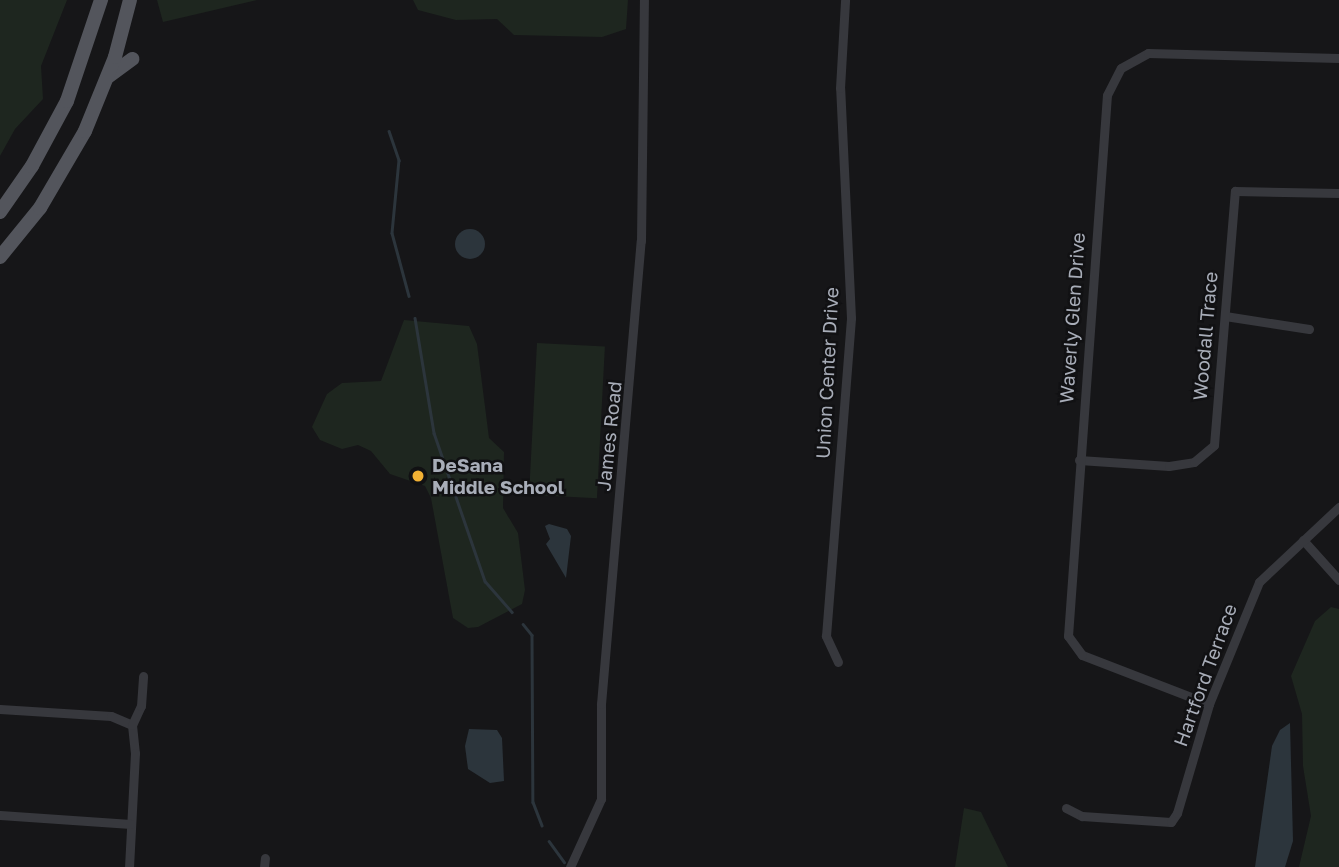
<!DOCTYPE html>
<style>
body{margin:0}
#map{position:relative;width:1339px;height:867px;overflow:hidden;background:#161618;font-family:"Golos Text",sans-serif}
div>[style]{position:absolute}
.green>*{inset:0;background:#1e261f;transform-origin:0 0}
.water>*{inset:0;background:#2c353c}
.round{border-radius:50%}
.stream>*{height:2.5px;margin:-1.25px;padding:0 1.25px;transform-origin:1.25px;border-radius:1.25px;background:#2c353c}
.street>*{height:9px;margin:-4.5px;padding:0 4.5px;transform-origin:4.5px;border-radius:4.5px;background:#37383d}
.primary>*{height:14px;margin:-7px;padding:0 7px;transform-origin:7px;border-radius:7px;background:#53555c}
.dots>*{width:19px;height:19px;translate:-50% -50%;box-sizing:border-box;border:4px solid #111113;border-radius:50%}
span{translate:-50% -50%;white-space:nowrap;text-align:center;line-height:1.15;-webkit-text-stroke:5px #111113;paint-order:stroke}
.street-label{font-size:19px;color:#a8adb8}
.poi-label{font-size:19px;color:#a8adb8;font-weight:700}
.left{translate:0 -50%;text-align:left}
</style>
<div id="map">
<div class="green">
<div style="clip-path:polygon(0 0,67px 0,41px 66px,43px 99px,15px 129px,0 156px)"></div>
<div style="clip-path:polygon(157px 0,257px 0,163px 22px)"></div>
<div style="clip-path:polygon(413px 0,628px 0,626px 29px,602px 37px,514px 35px,497px 19px,456px 20px,418px 10px)"></div>
<div style="clip-path:polygon(404px 320px,469px 326px,477px 344px,489px 438px,504px 452px,503px 508px,518px 533px,525px 590px,522px 604px,478px 627px,468px 628px,453px 618px,431px 498px,425px 486px,390px 474px,371px 451px,358px 445px,342px 449px,320px 440px,312px 427px,327px 394px,342px 383px,381px 381px)"></div>
<div style="left:537px;top:343px;width:68px;height:152px;rotate:3deg"></div>
<div style="clip-path:polygon(1331px 607px,1339px 609px,1339px 867px,1299px 867px,1311px 816px,1303px 766px,1302px 714px,1291px 676px,1315px 621px)"></div>
<div style="clip-path:polygon(964px 808px,981px 812px,1008px 867px,955px 867px)"></div>
</div>
<div class="water">
<div class="round" style="left:455px;top:229px;width:30px;height:30px"></div>
<div style="clip-path:polygon(549px 524px,567px 529px,571px 536px,566px 578px,546px 544px,550px 539px,545px 526px)"></div>
<div style="clip-path:polygon(1290px 723px,1293px 841px,1285px 867px,1255px 867px,1272px 746px,1280px 730px)"></div>
<div style="clip-path:polygon(469px 729px,497px 730px,502px 738px,504px 781px,490px 783px,468px 769px,465px 746px)"></div>
</div>
<div class="stream">
<div style="left:389px;top:131px;width:31px;rotate:71deg"></div>
<div style="left:399px;top:160px;width:73px;rotate:95.5deg"></div>
<div style="left:392px;top:233px;width:65px;rotate:74.9deg"></div>
<div style="left:415px;top:318px;width:117px;rotate:80.6deg"></div>
<div style="left:434px;top:433px;width:157px;rotate:71deg"></div>
<div style="left:485px;top:581px;width:41px;rotate:48.9deg"></div>
<div style="left:523px;top:624px;width:14px;rotate:51deg"></div>
<div style="left:532px;top:635px;width:167px;rotate:89.7deg"></div>
<div style="left:533px;top:802px;width:25px;rotate:69deg"></div>
<div style="left:549px;top:841px;width:26px;rotate:54deg"></div>
</div>
<div class="street">
<div style="left:1225px;top:316px;width:85px;rotate:8.8deg"></div>
<div style="left:1079px;top:460px;width:90px;rotate:3.8deg"></div>
<div style="left:1169px;top:466px;width:25px;rotate:-9deg"></div>
<div style="left:1194px;top:462px;width:26px;rotate:-40deg"></div>
<div style="left:1214px;top:445px;width:255px;rotate:-85.3deg"></div>
<div style="left:1235px;top:191px;width:104px;rotate:1.1deg"></div>
<div style="left:1303px;top:540px;width:54px;rotate:48deg"></div>
<div style="left:838px;top:662px;width:29px;rotate:-115deg"></div>
<div style="left:826px;top:636px;width:319px;rotate:-85.5deg"></div>
<div style="left:851px;top:318px;width:230px;rotate:-92.7deg"></div>
<div style="left:840px;top:88px;width:88px;rotate:-86.7deg"></div>
<div style="left:1209px;top:704px;width:136px;rotate:-158.9deg"></div>
<div style="left:1082px;top:655px;width:24px;rotate:-126deg"></div>
<div style="left:1068px;top:636px;width:542px;rotate:-85.88deg"></div>
<div style="left:1107px;top:95px;width:30px;rotate:-63deg"></div>
<div style="left:1121px;top:68px;width:31px;rotate:-29deg"></div>
<div style="left:1148px;top:53px;width:191px;rotate:1.5deg"></div>
<div style="left:0;top:709px;width:111px;rotate:3.6deg"></div>
<div style="left:111px;top:716px;width:23px;rotate:23deg"></div>
<div style="left:132px;top:725px;width:28px;rotate:84deg"></div>
<div style="left:135px;top:753px;width:114px;rotate:93deg"></div>
<div style="left:132px;top:725px;width:21px;rotate:-65deg"></div>
<div style="left:141px;top:706px;width:30px;rotate:-86deg"></div>
<div style="left:1066px;top:808px;width:18px;rotate:27deg"></div>
<div style="left:1082px;top:816px;width:89px;rotate:3.9deg"></div>
<div style="left:1171px;top:822px;width:11px;rotate:-56deg"></div>
<div style="left:1177px;top:813px;width:114px;rotate:-73.6deg"></div>
<div style="left:1209px;top:704px;width:132px;rotate:-67.7deg"></div>
<div style="left:1259px;top:582px;width:110px;rotate:-43.2deg"></div>
<div style="left:0;top:815px;width:131px;rotate:3.9deg"></div>
<div style="left:264px;top:867px;width:9px;rotate:-84deg"></div>
<div style="left:570px;top:867px;width:75px;rotate:-65.5deg"></div>
<div style="left:601px;top:799px;width:95px;rotate:-90deg"></div>
<div style="left:601px;top:704px;width:465px;rotate:-85.1deg"></div>
<div style="left:641px;top:241px;width:241px;rotate:-89.3deg"></div>
</div>
<div class="primary">
<div style="left:109px;top:76px;width:29px;rotate:-36deg"></div>
<div style="left:0;top:212px;width:56px;rotate:-55.2deg"></div>
<div style="left:32px;top:166px;width:74px;rotate:-61.7deg"></div>
<div style="left:67px;top:101px;width:107px;rotate:-71.4deg"></div>
<div style="left:0;top:257px;width:63px;rotate:-50.8deg"></div>
<div style="left:40px;top:208px;width:89px;rotate:-59.7deg"></div>
<div style="left:85px;top:131px;width:80px;rotate:-67.9deg"></div>
<div style="left:115px;top:57px;width:59px;rotate:-75.3deg"></div>
</div>
<div class="dots">
<div style="left:418px;top:476px;background:#f2b134"></div>
</div>
<div class="street-label">
<span style="left:1072px;top:318px;rotate:-86deg">Waverly Glen Drive</span>
<span style="left:1205px;top:336px;rotate:-85deg">Woodall Trace</span>
<span style="left:827px;top:373px;rotate:-87deg">Union Center Drive</span>
<span style="left:609px;top:436px;rotate:-84deg">James Road</span>
<span style="left:1205px;top:675px;rotate:-70deg">Hartford Terrace</span>
</div>
<div class="poi-label">
<span class="left" style="left:432px;top:476px">DeSana<br>Middle School</span>
</div>
</div>
